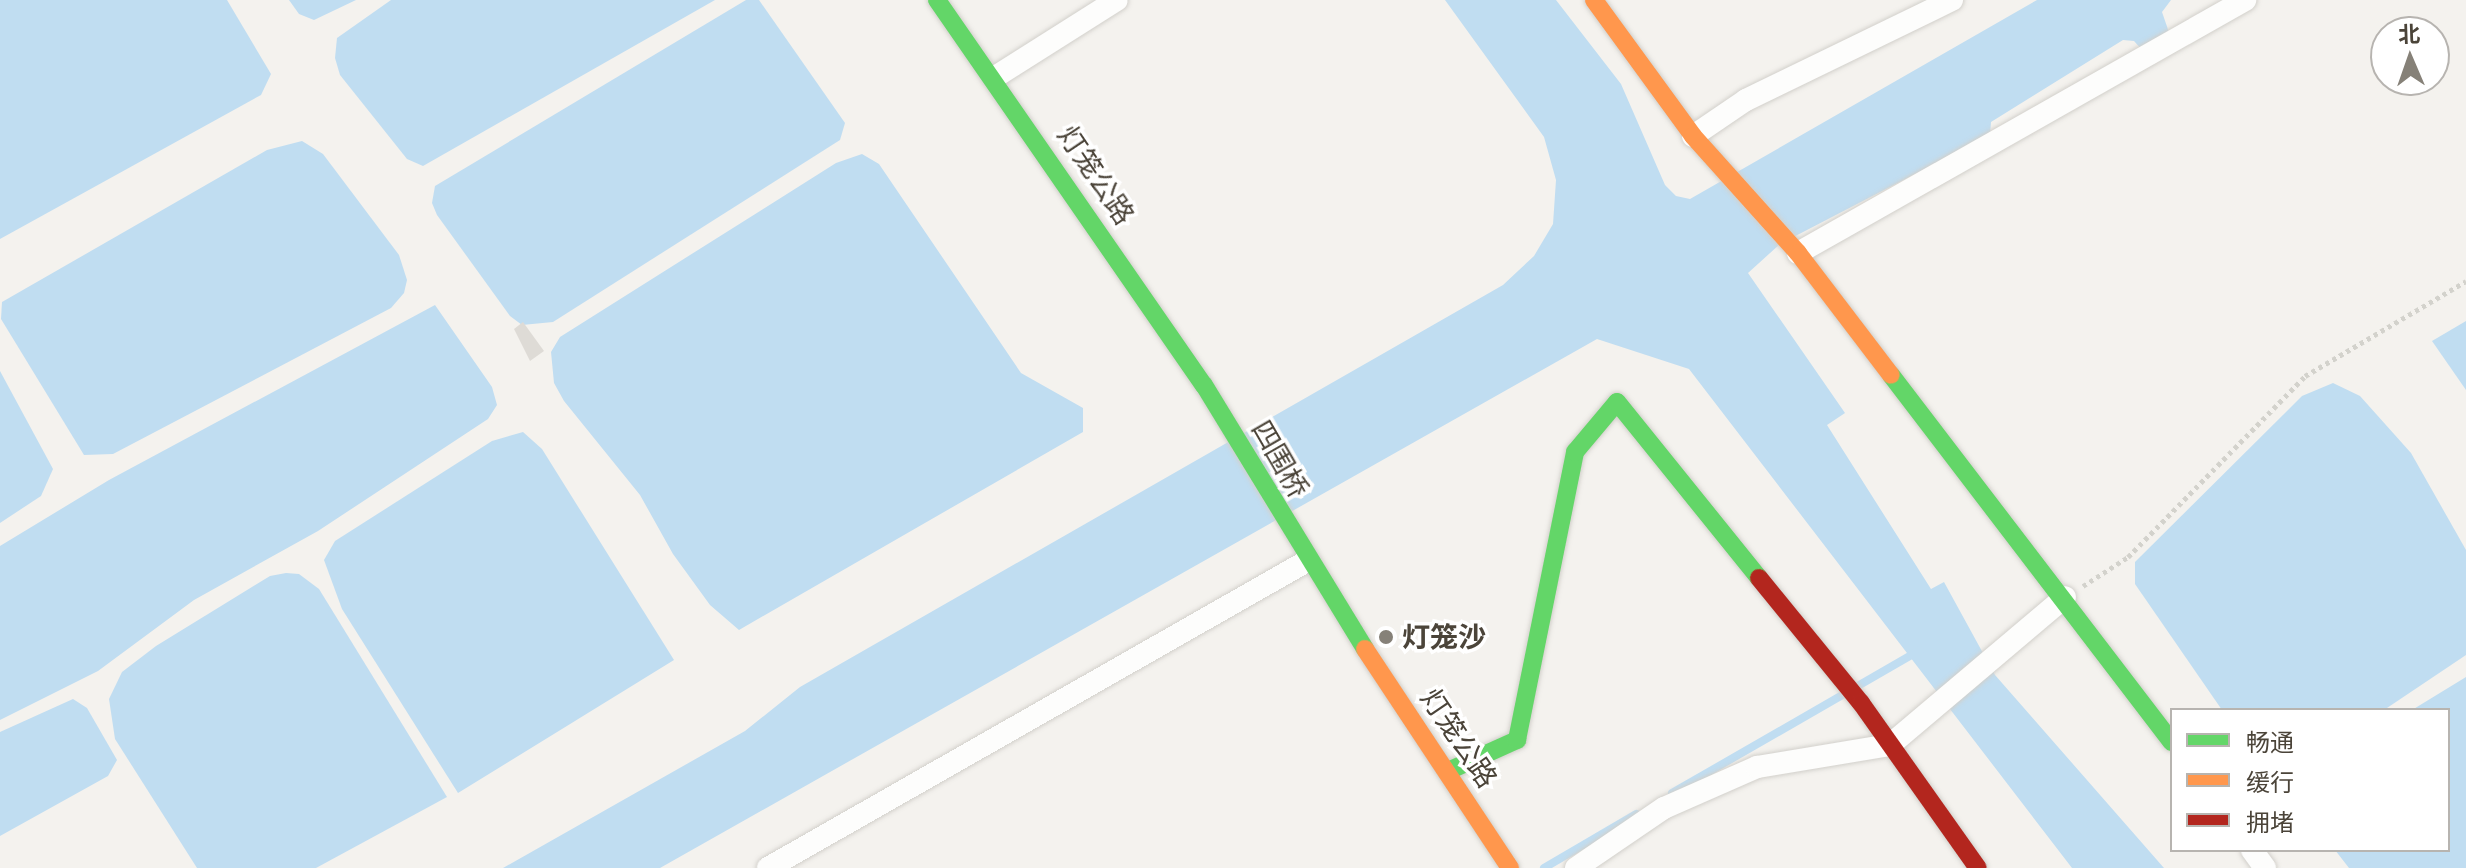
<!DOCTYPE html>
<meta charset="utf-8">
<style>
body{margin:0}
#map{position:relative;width:2466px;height:868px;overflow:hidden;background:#f4f2ee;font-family:Ubuntu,"Noto Sans SC",sans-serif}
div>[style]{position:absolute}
.water>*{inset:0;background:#c0ddf1}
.stream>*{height:8px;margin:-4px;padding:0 4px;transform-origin:4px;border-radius:4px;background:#c0ddf1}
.building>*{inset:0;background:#dedbd6}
.path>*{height:5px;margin-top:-2.5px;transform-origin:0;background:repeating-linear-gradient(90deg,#d3d2cc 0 4px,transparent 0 8px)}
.roads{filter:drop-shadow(0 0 2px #d2d0cb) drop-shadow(0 0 2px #d2d0cb)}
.street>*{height:22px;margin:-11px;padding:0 11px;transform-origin:11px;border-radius:11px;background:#fdfdfc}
.fast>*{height:18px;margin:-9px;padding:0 9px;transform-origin:9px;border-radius:9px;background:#63d668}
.slow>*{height:18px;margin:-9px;padding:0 9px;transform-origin:9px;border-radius:9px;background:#ff974d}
.jam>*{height:18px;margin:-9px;padding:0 9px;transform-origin:9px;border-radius:9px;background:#b3261e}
.dots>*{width:22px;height:22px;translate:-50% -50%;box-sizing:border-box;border:4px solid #fff;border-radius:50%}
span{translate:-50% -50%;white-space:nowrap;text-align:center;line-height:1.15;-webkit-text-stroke:7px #fff;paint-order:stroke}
.street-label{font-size:28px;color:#4b4439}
.poi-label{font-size:28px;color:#4b4439;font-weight:700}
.left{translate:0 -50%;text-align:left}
.legend{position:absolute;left:2170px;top:708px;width:280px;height:144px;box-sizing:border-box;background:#fff;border:2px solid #b7b4b0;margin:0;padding:10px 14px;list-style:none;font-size:24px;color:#4b4439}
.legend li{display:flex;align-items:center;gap:16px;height:40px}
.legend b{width:40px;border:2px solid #b7b4b0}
.north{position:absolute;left:2370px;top:16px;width:80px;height:80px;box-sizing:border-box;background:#fff;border:2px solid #b7b4b0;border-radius:50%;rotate:358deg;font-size:22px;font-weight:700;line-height:32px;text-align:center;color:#4b4439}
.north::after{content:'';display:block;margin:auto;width:28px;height:36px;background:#868178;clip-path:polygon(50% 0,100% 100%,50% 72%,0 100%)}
</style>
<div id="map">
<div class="water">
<div style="clip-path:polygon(0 0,227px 0,271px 74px,261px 95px,0 239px)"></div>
<div style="clip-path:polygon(289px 0,356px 0,314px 20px,299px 14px)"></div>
<div style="clip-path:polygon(391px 0,715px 0,423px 166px,407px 159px,340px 75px,335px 58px,337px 38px)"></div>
<div style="clip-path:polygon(746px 0,759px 0,845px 123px,840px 140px,553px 322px,522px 325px,510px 316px,437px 215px,432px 203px,435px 186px)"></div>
<div style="clip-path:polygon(1445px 0,1556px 0,1621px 84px,1665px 185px,1676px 196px,1690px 199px,2037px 0,2171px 0,2162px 12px,2173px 44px,2145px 53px,2134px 41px,2123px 40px,1991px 122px,1990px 135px,1780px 244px,1748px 273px,1845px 413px,1827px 425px,1931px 589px,1944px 582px,1995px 675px,2164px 868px,2072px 868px,1689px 369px,1597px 339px,660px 868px,503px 868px,745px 731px,800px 687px,1503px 285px,1534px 256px,1553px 224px,1556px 180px,1544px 137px)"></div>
<div style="clip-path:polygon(302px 141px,323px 154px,399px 255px,407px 280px,404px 293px,391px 308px,113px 454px,84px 455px,1px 319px,2px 302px,267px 150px)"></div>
<div style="clip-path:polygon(862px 154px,879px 164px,1021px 373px,1083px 408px,1083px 432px,739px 630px,710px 605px,673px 554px,640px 495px,564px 401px,554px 383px,551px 352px,560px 337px,836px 163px)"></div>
<div style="clip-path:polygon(435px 305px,492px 387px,497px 405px,488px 419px,318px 531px,194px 600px,98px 671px,0 720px,0 546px,109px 480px)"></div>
<div style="clip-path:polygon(2466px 321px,2466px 390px,2432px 341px)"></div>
<div style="clip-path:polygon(0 371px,53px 469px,41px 496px,0 523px)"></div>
<div style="clip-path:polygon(2333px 383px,2360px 396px,2411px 453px,2466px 550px,2466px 655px,2384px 710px,2222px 710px,2135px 584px,2135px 562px,2302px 396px)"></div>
<div style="clip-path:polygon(523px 432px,542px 449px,674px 660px,458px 793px,342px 609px,324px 560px,335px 541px,492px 441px)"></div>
<div style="clip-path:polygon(286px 573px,299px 574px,319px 589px,447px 797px,316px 868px,197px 868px,115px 739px,109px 699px,122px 672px,156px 646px,270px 576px)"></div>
<div style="clip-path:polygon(2466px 677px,2466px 868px,2349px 868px,2335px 850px,2448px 850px,2448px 710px,2412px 710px)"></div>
<div style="clip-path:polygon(73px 699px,87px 708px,117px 760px,108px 776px,0 836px,0 732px)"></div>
</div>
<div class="stream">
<div style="left:1856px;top:687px;width:74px;rotate:-30deg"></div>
<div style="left:1672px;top:793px;width:198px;rotate:-29.9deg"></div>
<div style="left:1544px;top:868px;width:107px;rotate:-30.4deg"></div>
</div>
<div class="building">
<div style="clip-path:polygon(523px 322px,544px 351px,530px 361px,514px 329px)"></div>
</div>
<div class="path">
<div style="left:2083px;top:586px;width:54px;rotate:-32.8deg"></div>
<div style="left:2128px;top:557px;width:253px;rotate:-45.6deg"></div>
<div style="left:2305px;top:376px;width:187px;rotate:-30.5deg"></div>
</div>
<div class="roads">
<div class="street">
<div style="left:995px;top:77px;width:144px;rotate:-32.3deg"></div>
<div style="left:1693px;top:136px;width:64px;rotate:-34.2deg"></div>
<div style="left:1746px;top:100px;width:229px;rotate:-25.9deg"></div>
<div style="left:1798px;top:253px;width:514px;rotate:-29.51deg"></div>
<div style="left:2252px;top:850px;width:22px;rotate:54deg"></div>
<div style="left:768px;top:868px;width:620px;rotate:-29.66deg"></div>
<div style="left:1576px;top:868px;width:107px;rotate:-34.3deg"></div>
<div style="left:1664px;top:808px;width:102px;rotate:-23.8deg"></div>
<div style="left:1757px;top:767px;width:135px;rotate:-9.4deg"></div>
<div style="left:1890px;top:745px;width:229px;rotate:-40.2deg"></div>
</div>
<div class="fast">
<div style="left:937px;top:0;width:469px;rotate:55.3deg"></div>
<div style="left:1204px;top:385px;width:309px;rotate:58.6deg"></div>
<div style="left:1891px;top:375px;width:462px;rotate:52.6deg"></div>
<div style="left:1448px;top:771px;width:76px;rotate:-24.2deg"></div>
<div style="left:1517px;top:740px;width:294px;rotate:-78.6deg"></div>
<div style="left:1575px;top:452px;width:65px;rotate:-50deg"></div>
<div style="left:1617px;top:402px;width:226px;rotate:51.1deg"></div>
</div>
<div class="slow">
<div style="left:1594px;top:0;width:168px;rotate:53.9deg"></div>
<div style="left:1693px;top:136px;width:157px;rotate:48.1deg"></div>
<div style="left:1798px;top:253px;width:153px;rotate:52.7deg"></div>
<div style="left:1365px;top:649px;width:263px;rotate:56.5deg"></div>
</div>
<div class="jam">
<div style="left:1759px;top:578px;width:161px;rotate:50.8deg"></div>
<div style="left:1861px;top:703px;width:202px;rotate:54.7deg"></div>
</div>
</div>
<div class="dots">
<div style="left:1386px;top:637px;background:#868178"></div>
</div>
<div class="street-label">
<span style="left:1096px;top:175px;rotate:56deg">灯笼公路</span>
<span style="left:1280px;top:459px;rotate:60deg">四围桥</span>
<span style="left:1459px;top:738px;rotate:56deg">灯笼公路</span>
</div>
<div class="poi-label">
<span class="left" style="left:1402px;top:637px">灯笼沙</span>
</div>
<ul class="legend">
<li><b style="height:10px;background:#63d668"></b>畅通</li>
<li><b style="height:10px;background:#ff974d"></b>缓行</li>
<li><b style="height:10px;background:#b3261e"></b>拥堵</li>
</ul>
<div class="north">北</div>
</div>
